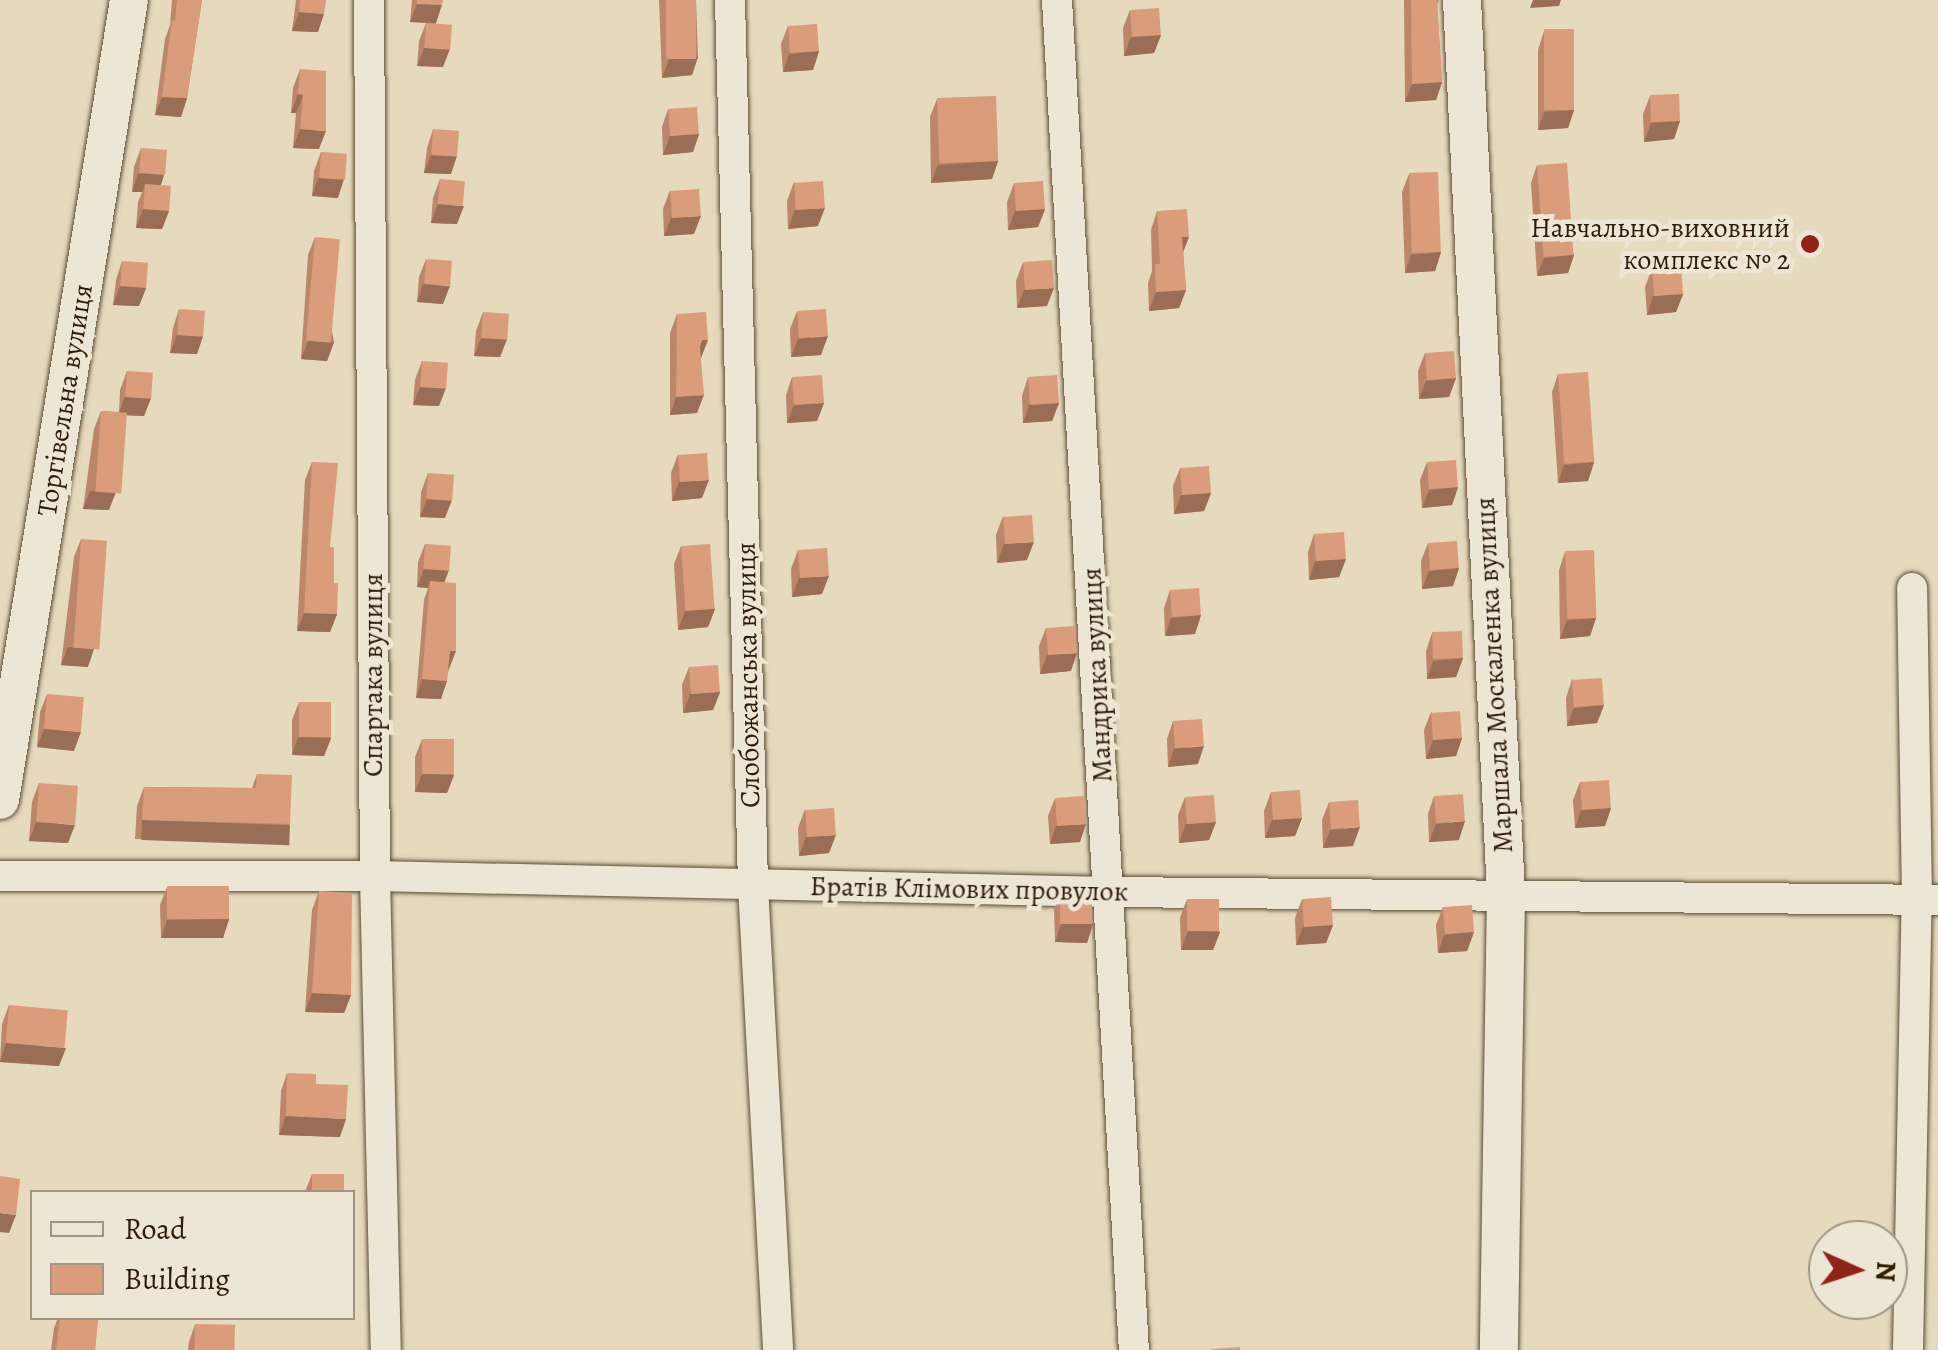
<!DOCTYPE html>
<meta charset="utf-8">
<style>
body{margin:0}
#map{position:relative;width:1938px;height:1350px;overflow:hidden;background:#e5d9be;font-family:Alegreya,serif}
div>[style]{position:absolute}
.roads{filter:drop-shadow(0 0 2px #5c4b33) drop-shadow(0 0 2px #5c4b33)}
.minor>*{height:30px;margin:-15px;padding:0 15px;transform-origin:15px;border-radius:15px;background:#eee6d5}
.tertiary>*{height:38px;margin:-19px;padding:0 19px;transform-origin:19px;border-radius:19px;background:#eee6d5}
.wall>*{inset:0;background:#bb866a}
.shaded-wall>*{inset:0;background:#996d56;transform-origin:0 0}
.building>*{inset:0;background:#da9c7b;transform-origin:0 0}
.dots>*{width:28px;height:28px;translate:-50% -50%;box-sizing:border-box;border:5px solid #eee6d5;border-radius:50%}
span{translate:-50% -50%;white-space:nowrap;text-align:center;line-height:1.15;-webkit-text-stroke:9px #eee6d5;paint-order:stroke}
.poi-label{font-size:28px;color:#2e1c05}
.right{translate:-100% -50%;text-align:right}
.street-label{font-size:28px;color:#2e1c05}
.legend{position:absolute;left:30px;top:1190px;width:325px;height:130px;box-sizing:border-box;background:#eee6d5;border:2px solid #a19582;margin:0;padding:12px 18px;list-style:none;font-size:30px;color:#2e1c05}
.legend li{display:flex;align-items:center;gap:20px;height:50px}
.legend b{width:50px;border:2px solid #a19582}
.north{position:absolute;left:1808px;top:1220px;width:100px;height:100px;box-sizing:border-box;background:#eee6d5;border:2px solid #a19582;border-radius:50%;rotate:93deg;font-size:28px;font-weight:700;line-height:40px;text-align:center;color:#2e1c05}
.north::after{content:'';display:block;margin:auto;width:35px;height:45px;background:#8f2418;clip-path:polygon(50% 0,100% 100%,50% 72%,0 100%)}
</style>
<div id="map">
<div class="roads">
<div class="minor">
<div style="left:369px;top:0;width:876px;rotate:89.61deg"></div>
<div style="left:375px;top:876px;width:474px;rotate:88.7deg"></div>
<div style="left:730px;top:0;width:886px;rotate:88.51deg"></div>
<div style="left:753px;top:886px;width:465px;rotate:86.9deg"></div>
<div style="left:1057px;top:0;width:1352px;rotate:86.74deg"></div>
<div style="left:0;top:876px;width:375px"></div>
<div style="left:375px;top:876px;width:735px;rotate:1.25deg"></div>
<div style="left:1110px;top:892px;width:828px;rotate:0.55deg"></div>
<div style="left:1908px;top:1350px;width:451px;rotate:-88.9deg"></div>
<div style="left:1917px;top:899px;width:311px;rotate:-90.9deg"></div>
</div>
<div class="tertiary">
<div style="left:1462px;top:0;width:895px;rotate:87.18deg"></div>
<div style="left:1506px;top:894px;width:456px;rotate:90.9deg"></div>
<div style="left:0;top:800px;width:810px;rotate:-80.84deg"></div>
</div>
</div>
<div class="wall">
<div style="clip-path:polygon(172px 0,202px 0,187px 98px,181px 117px,155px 115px,165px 39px,170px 25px)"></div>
<div style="clip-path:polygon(296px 0,326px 0,318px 32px,292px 31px)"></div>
<div style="clip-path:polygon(412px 0,443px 0,436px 23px,443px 67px,417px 66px,419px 41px,426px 23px,410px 22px)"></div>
<div style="clip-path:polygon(659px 0,696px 0,698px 57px,692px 75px,662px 78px)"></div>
<div style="clip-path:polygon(1404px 0,1439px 0,1437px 5px,1442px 82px,1436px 100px,1405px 102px)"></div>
<div style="clip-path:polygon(1130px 10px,1161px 35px,1154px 53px,1124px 56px,1123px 28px)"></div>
<div style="clip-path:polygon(788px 26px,819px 51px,813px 70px,783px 72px,781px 44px)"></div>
<div style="clip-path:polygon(1544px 31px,1574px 110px,1568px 128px,1538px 130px,1538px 50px)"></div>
<div style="clip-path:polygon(300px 69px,319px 149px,293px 148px,296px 113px,291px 113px,293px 88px)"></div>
<div style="clip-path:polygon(1650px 96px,1680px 121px,1674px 139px,1644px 142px,1643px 114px)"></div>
<div style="clip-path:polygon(937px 99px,998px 161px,992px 179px,931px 183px,930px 117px)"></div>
<div style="clip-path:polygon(668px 109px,699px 134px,693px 152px,663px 155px,662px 127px)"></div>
<div style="clip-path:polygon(433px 129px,451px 174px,424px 173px,427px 148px)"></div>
<div style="clip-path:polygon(141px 148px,164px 175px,161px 185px,169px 211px,162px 229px,136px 228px,138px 202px,142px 192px,132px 192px,134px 167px)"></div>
<div style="clip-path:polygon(321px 152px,338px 198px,312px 196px,314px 171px)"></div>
<div style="clip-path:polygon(1537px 165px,1574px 255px,1568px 273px,1537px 276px,1531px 183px)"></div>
<div style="clip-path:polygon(1409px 174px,1441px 252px,1435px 271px,1405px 273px,1402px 192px)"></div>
<div style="clip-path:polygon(440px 179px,457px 224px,431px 223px,433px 198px)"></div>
<div style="clip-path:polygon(794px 182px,818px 226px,788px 229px,787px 201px)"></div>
<div style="clip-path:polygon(1014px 183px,1045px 209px,1038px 227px,1008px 230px,1007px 202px)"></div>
<div style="clip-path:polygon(670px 190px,694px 234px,664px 236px,663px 209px)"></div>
<div style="clip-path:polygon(1157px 211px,1183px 252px,1186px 290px,1179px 308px,1149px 311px,1148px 283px,1152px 271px,1151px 230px)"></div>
<div style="clip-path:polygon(315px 237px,334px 342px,327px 361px,301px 359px,308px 255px)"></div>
<div style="clip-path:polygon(426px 259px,443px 304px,417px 302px,419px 277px)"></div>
<div style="clip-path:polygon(122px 261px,146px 288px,139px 306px,113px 305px,116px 280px)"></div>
<div style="clip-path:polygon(1023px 262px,1047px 306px,1017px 308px,1016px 281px)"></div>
<div style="clip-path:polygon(1652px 268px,1683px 294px,1676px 312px,1647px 315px,1645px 287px)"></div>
<div style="clip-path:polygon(179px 309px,203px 336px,197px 354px,170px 353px,173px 328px)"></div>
<div style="clip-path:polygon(797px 311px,821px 355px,791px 357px,790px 329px)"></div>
<div style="clip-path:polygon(483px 312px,507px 339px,500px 357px,474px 356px,476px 331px)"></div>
<div style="clip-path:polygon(677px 314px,701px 358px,697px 413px,670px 415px,670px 333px)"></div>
<div style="clip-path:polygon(1425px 353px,1456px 378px,1449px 397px,1419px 399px,1418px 371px)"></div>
<div style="clip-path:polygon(422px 361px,439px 406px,413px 405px,415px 380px)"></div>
<div style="clip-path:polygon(127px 371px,151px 398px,144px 416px,126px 415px,109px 510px,83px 509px,94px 429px,101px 411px,119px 412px,120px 390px)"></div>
<div style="clip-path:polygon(1558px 374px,1594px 462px,1588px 481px,1558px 483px,1552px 392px)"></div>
<div style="clip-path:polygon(792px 377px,824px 403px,817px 421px,787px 423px,786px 395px)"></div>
<div style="clip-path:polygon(1028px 377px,1059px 403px,1052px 421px,1023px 423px,1022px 396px)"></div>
<div style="clip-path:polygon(678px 454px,702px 498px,672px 501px,671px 473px)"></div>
<div style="clip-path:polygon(312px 462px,334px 583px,337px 614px,330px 632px,297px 631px,305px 480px)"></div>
<div style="clip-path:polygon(1427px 462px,1458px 487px,1452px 505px,1422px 508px,1420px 480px)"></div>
<div style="clip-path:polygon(1180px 468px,1211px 493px,1204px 511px,1174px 514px,1173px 486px)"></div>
<div style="clip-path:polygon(428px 473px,445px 518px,420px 517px,421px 492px)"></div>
<div style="clip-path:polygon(1003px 516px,1027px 560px,997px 563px,996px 535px)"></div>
<div style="clip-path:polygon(1314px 534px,1346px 559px,1339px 577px,1309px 580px,1308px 552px)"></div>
<div style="clip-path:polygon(81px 539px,88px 667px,61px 665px,74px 557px)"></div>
<div style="clip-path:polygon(1428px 543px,1459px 568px,1453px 586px,1422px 589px,1421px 561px)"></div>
<div style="clip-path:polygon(425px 544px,444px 582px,449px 669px,441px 699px,416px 698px,424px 600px,428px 588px,417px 587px,418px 562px)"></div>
<div style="clip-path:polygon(681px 546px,715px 609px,708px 627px,678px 630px,674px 564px)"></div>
<div style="clip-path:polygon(798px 550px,822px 594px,792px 597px,791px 569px)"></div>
<div style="clip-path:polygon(1565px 552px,1596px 618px,1590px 636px,1560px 639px,1559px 570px)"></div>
<div style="clip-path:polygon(1170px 590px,1201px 615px,1195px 634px,1165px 636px,1164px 608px)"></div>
<div style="clip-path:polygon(1046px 628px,1071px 671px,1040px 674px,1039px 646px)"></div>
<div style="clip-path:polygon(1432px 633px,1463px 658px,1456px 677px,1427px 679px,1426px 651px)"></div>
<div style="clip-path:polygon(689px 667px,720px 692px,713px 710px,683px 713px,682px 685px)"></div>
<div style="clip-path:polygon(1572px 679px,1604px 705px,1597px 723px,1567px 726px,1566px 698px)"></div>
<div style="clip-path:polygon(47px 694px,74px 751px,37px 747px,40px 712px)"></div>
<div style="clip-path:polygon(299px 702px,331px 738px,324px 756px,292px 755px,292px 720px)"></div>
<div style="clip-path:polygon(1431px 712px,1462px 738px,1456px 756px,1426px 759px,1424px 730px)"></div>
<div style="clip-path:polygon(1173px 721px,1198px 764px,1168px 767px,1167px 739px)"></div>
<div style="clip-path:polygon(422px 739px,454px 775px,447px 793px,415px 792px,415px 757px)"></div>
<div style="clip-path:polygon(257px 774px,290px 824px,283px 843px,135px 839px,137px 806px,144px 787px,252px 788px)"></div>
<div style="clip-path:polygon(1580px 782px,1611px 808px,1605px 826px,1575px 828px,1573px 800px)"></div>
<div style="clip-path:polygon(39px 783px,68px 843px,29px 841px,32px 802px)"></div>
<div style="clip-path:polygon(1271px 792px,1302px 818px,1295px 836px,1265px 838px,1264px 811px)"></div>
<div style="clip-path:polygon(1434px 796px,1459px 840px,1429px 842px,1428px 814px)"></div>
<div style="clip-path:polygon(1185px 797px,1216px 822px,1209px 840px,1179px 843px,1178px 815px)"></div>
<div style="clip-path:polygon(1055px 798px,1080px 842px,1050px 844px,1048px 816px)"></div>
<div style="clip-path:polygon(1329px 802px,1353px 846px,1323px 848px,1322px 820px)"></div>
<div style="clip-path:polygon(805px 809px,829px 853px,799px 856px,798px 828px)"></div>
<div style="clip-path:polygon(167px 887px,229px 919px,223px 938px,161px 938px,160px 905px)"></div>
<div style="clip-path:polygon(319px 891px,351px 995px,344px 1013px,305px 1012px,312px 910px)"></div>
<div style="clip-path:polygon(1060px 892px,1093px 924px,1087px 943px,1055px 942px,1054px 910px)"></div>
<div style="clip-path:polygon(1187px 899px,1220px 932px,1213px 950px,1181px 950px,1180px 918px)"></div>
<div style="clip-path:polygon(1302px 899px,1333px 925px,1326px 943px,1296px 945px,1295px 918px)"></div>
<div style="clip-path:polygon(1443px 907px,1474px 932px,1467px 951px,1438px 953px,1436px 925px)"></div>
<div style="clip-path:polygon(9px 1005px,59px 1066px,0 1062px,2px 1024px)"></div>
<div style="clip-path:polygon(287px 1073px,316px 1084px,340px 1137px,279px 1135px,281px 1091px)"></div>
<div style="clip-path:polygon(312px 1174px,344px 1192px,305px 1192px)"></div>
<div style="clip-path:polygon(58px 1318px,98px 1318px,95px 1350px,51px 1350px,54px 1328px)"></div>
<div style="clip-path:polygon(195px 1324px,234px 1350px,188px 1350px,189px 1342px)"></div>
</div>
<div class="shaded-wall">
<div style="clip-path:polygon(1533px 0,1561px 0,1559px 6px,1530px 8px)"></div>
<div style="clip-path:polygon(417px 4px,442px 5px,436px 23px,410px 22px)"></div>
<div style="clip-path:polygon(299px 12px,324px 14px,318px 32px,292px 31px)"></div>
<div style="clip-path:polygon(1161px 35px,1154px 53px,1124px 56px,1131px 37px)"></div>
<div style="clip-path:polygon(424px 48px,450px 49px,443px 67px,417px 66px)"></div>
<div style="clip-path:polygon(819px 51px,813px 70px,783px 72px,789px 54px)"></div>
<div style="clip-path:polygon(698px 57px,692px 75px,662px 78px,669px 59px)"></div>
<div style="clip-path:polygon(1442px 82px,1436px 100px,1405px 102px,1412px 84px)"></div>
<div style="clip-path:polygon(298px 94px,303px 95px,296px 113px,291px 113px)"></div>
<div style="clip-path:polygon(162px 97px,187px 98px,181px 117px,155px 115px)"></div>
<div style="clip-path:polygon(1574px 110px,1568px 128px,1538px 130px,1544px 112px)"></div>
<div style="clip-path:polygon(1680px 121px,1674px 139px,1644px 142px,1651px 123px)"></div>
<div style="clip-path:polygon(300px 129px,326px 131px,319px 149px,293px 148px)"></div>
<div style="clip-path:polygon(699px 134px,693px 152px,663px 155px,670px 136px)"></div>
<div style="clip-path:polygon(431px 155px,457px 156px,451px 174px,424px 173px)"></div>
<div style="clip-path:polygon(998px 161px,992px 179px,931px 183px,938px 165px)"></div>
<div style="clip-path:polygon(138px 173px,164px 175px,158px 193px,145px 184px,142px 192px,132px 192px)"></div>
<div style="clip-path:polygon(318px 178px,344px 179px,338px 198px,312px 196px)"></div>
<div style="clip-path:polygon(438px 204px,464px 206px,457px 224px,431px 223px)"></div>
<div style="clip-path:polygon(825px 208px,818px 226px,788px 229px,795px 210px)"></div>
<div style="clip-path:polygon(143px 209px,169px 211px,162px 229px,136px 228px)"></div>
<div style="clip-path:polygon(1045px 209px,1038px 227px,1008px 230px,1015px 211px)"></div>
<div style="clip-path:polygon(701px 216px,694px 234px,664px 236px,671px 218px)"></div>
<div style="clip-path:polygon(1182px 237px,1189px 237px,1182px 255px)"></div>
<div style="clip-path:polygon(1441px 252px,1435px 271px,1405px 273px,1411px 255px)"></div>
<div style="clip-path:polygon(1574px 255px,1568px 273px,1537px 276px,1544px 258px)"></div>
<div style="clip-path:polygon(423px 284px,450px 286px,443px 304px,417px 302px)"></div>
<div style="clip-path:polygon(120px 286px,146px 288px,139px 306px,113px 305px)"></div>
<div style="clip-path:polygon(1054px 288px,1047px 306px,1017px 308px,1024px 290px)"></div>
<div style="clip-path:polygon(1186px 290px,1179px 308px,1149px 311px,1156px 292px)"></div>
<div style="clip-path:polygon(1683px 294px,1676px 312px,1647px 315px,1653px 296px)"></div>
<div style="clip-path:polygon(177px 335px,203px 336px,197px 354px,170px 353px)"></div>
<div style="clip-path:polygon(828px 336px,821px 355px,791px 357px,798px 339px)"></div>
<div style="clip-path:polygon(481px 338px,507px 339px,500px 357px,474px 356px)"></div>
<div style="clip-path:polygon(702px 340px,708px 340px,701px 358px,695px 359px)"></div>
<div style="clip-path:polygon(308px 341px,334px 342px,327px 361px,301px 359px)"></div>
<div style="clip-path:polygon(1456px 378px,1449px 397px,1419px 399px,1426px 381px)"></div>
<div style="clip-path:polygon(420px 387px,446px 388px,439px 406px,413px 405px)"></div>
<div style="clip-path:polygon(704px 395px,697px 413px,670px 415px,676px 397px)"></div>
<div style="clip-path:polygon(125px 397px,151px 398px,144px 416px,118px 415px)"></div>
<div style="clip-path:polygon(824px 403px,817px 421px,787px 423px,794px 405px)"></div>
<div style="clip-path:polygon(1059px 403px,1052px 421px,1023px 423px,1029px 405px)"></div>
<div style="clip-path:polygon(1594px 462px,1588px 481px,1558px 483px,1564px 465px)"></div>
<div style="clip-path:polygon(709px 480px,702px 498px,672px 501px,679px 482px)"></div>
<div style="clip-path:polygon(1458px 487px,1452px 505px,1422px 508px,1429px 490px)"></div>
<div style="clip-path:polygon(90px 491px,116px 492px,109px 510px,83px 509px)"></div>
<div style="clip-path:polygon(1211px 493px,1204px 511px,1174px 514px,1181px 495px)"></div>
<div style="clip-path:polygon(427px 499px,452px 500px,445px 518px,420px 517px)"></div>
<div style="clip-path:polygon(1034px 542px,1027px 560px,997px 563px,1004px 544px)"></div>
<div style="clip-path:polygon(1346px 559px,1339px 577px,1309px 580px,1315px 561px)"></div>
<div style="clip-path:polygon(1459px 568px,1453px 586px,1422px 589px,1429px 571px)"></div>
<div style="clip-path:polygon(424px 569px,449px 570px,442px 589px,430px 581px,428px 588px,417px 587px)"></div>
<div style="clip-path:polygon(829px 576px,822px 594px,792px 597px,799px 578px)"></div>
<div style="clip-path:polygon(715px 609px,708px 627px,678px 630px,685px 611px)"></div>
<div style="clip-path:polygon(304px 613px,337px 614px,330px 632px,297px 631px)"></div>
<div style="clip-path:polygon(1201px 615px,1195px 634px,1165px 636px,1171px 618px)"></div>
<div style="clip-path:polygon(1596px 618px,1590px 636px,1560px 639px,1567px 620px)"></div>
<div style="clip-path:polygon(68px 647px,94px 649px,88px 667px,61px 665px)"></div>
<div style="clip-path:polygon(450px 651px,456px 651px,449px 669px,443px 669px)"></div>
<div style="clip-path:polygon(1077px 653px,1071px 671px,1040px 674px,1047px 655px)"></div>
<div style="clip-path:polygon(1463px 658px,1456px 677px,1427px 679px,1433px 661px)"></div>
<div style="clip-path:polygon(422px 679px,447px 681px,441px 699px,416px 698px)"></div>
<div style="clip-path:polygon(720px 692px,713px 710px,683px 713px,690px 694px)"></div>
<div style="clip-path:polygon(1604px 705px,1597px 723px,1567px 726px,1574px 708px)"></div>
<div style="clip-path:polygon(44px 729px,81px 732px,74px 751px,37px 747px)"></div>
<div style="clip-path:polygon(298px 737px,331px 738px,324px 756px,292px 755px)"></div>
<div style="clip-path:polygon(1462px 738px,1456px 756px,1426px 759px,1433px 740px)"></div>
<div style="clip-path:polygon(1204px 746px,1198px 764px,1168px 767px,1174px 749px)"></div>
<div style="clip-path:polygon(422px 774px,454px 775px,447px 793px,415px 792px)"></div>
<div style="clip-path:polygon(1611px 808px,1605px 826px,1575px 828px,1581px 810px)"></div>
<div style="clip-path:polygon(1302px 818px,1295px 836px,1265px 838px,1272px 820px)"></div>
<div style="left:142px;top:820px;width:148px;height:20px;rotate:2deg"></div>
<div style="clip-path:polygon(1465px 821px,1459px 840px,1429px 842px,1436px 824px)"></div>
<div style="clip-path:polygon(36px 822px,75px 825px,68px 843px,29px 841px)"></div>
<div style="clip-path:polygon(1216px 822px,1209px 840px,1179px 843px,1186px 824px)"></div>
<div style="clip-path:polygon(1086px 824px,1080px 842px,1050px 844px,1056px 826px)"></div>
<div style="clip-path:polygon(1360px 827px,1353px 846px,1323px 848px,1330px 830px)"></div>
<div style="clip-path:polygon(836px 835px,829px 853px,799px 856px,806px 837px)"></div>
<div style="clip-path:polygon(229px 919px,223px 938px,161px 938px,167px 920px)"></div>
<div style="clip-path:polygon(1061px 924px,1093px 924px,1087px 943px,1055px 942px)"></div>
<div style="clip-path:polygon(1333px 925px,1326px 943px,1296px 945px,1303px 927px)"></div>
<div style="clip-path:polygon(1188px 931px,1220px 932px,1213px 950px,1181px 950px)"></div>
<div style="clip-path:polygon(1474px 932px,1467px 951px,1438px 953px,1444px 935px)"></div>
<div style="clip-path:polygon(312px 993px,351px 995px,344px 1013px,305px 1012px)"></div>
<div style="clip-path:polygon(6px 1043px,66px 1048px,59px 1066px,0 1062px)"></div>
<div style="clip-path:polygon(286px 1116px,346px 1119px,340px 1137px,279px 1135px)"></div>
<div style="clip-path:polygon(0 1213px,16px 1215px,9px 1233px,0 1232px)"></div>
</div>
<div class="building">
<div style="clip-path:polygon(177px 0,202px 0,187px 98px,162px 97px,172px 20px,175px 21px)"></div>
<div style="clip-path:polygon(300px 0,326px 0,324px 14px,299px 12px)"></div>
<div style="clip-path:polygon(417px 0,443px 0,442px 5px,417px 4px)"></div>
<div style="left:666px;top:0;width:30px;height:59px"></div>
<div style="clip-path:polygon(1411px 0,1437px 0,1442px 82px,1412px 84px)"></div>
<div style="left:1159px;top:8px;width:27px;height:29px;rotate:86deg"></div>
<div style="left:426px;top:23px;width:26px;height:25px;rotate:4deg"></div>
<div style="left:817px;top:24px;width:27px;height:29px;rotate:86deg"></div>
<div style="left:1574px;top:29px;width:81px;height:30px;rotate:90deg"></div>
<div style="clip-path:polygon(300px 69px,326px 71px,326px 131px,300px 129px,303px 95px,298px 94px)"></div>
<div style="left:1679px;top:94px;width:27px;height:29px;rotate:88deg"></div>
<div style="left:996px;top:96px;width:65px;height:59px;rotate:88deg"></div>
<div style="left:697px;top:107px;width:27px;height:29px;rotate:86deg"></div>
<div style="left:433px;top:129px;width:26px;height:26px;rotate:4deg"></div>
<div style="left:141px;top:148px;width:26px;height:25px;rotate:4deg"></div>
<div style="left:321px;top:152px;width:26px;height:26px;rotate:4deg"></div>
<div style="left:1567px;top:163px;width:92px;height:30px;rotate:86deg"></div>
<div style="left:1438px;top:172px;width:80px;height:29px;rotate:88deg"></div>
<div style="left:440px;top:179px;width:25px;height:25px;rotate:5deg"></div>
<div style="left:823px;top:181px;width:27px;height:29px;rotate:86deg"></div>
<div style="left:1043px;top:181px;width:28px;height:29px;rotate:86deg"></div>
<div style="left:145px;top:184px;width:26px;height:25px;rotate:4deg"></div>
<div style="left:699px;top:189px;width:27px;height:29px;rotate:86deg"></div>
<div style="clip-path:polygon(1187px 209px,1189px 237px,1182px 237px,1186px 290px,1156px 292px,1155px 264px,1160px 264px,1157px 211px)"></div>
<div style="left:315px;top:237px;width:25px;height:104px;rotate:5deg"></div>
<div style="left:426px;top:259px;width:26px;height:25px;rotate:4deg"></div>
<div style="left:1052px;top:260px;width:28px;height:29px;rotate:86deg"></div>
<div style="left:122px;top:261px;width:26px;height:25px;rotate:4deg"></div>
<div style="left:1681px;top:266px;width:28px;height:29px;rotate:86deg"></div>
<div style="left:179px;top:309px;width:26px;height:26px;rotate:4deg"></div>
<div style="left:826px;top:309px;width:27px;height:29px;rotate:86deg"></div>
<div style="left:483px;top:312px;width:26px;height:26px;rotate:4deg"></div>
<div style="clip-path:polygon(706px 312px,708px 340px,702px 340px,700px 347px,704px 395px,676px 397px,677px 314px)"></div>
<div style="left:1454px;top:351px;width:27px;height:29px;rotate:86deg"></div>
<div style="left:422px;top:361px;width:26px;height:26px;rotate:4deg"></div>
<div style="left:127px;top:371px;width:26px;height:26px;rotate:4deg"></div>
<div style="left:1588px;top:372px;width:90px;height:30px;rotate:86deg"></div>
<div style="left:822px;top:375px;width:28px;height:30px;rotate:86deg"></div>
<div style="left:1057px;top:375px;width:28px;height:29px;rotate:86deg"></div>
<div style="left:101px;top:411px;width:26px;height:81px;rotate:4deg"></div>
<div style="left:707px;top:453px;width:27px;height:29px;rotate:86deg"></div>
<div style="left:1456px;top:460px;width:27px;height:29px;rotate:86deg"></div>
<div style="clip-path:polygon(312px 462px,338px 463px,330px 547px,334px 547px,334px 583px,338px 583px,337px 614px,304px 613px)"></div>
<div style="left:1209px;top:466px;width:27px;height:29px;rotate:86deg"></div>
<div style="left:428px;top:473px;width:26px;height:26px;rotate:4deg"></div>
<div style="left:1032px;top:515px;width:27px;height:29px;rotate:86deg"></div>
<div style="left:1344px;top:532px;width:27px;height:30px;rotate:86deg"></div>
<div style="left:81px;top:539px;width:26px;height:109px;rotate:4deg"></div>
<div style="left:1457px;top:541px;width:27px;height:29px;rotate:86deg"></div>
<div style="left:425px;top:544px;width:26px;height:25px;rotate:4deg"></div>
<div style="left:710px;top:544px;width:65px;height:29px;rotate:86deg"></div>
<div style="left:827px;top:548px;width:28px;height:29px;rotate:86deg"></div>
<div style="left:1594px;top:550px;width:68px;height:29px;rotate:88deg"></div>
<div style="clip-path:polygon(430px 581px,456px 583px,456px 651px,450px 651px,447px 681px,422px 679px)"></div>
<div style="left:1199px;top:588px;width:27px;height:29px;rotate:86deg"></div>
<div style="left:1075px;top:626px;width:27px;height:29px;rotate:86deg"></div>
<div style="left:1462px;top:631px;width:27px;height:30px;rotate:88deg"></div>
<div style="left:718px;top:665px;width:27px;height:29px;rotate:86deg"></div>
<div style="left:1602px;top:678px;width:27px;height:30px;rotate:86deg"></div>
<div style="left:47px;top:694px;width:37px;height:35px;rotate:5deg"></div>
<div style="left:299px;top:702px;width:32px;height:35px"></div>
<div style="left:1460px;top:711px;width:27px;height:29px;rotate:86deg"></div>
<div style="left:1202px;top:719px;width:27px;height:29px;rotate:86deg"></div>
<div style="left:422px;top:739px;width:32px;height:35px"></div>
<div style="clip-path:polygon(257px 774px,292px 775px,290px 824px,142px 820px,144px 787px,256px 788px)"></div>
<div style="left:1609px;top:780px;width:28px;height:29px;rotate:86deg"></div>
<div style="left:39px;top:783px;width:39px;height:39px;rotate:4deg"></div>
<div style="left:1300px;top:790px;width:28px;height:29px;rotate:86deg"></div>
<div style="left:1463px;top:794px;width:27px;height:29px;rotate:86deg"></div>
<div style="left:1214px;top:795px;width:27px;height:29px;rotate:86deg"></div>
<div style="left:1084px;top:796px;width:28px;height:29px;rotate:86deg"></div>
<div style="left:1358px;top:800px;width:27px;height:29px;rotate:86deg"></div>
<div style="left:834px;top:808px;width:27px;height:29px;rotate:86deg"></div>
<div style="left:229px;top:886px;width:33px;height:62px;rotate:90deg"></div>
<div style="clip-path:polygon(319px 891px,352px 893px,351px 995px,312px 993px)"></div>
<div style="left:1060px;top:892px;width:32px;height:32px"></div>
<div style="left:1331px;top:897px;width:28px;height:29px;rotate:86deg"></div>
<div style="left:1187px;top:899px;width:32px;height:32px"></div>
<div style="left:1472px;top:905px;width:27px;height:29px;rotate:86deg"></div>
<div style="left:9px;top:1005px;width:59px;height:38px;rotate:5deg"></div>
<div style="clip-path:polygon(287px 1073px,316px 1074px,316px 1084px,348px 1085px,346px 1119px,286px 1116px)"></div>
<div style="left:312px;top:1174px;width:32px;height:18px"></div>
<div style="clip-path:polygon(0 1176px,20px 1179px,16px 1215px,0 1213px)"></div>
<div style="clip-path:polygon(60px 1318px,98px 1318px,95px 1350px,56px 1350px)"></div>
<div style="left:195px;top:1324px;width:40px;height:26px;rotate:1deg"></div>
<div style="clip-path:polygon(1240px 1347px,1240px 1350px,1211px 1350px,1211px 1349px)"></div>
</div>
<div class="dots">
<div style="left:1810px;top:244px;background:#8f2418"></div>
</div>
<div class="poi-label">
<span class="right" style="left:1790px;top:244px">Навчально-виховний<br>комплекс № 2</span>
</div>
<div class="street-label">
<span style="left:65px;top:400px;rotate:-81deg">Торгівельна вулиця</span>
<span style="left:373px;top:675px;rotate:-90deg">Спартака вулиця</span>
<span style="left:748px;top:675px;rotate:-91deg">Слобожанська вулиця</span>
<span style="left:1097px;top:675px;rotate:-93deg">Мандрика вулиця</span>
<span style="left:1494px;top:675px;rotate:-93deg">Маршала Москаленка вулиця</span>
<span style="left:969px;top:889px;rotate:1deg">Братів Клімових провулок</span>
</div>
<ul class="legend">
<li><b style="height:12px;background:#eee6d5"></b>Road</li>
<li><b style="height:28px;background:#da9c7b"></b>Building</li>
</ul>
<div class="north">N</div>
</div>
